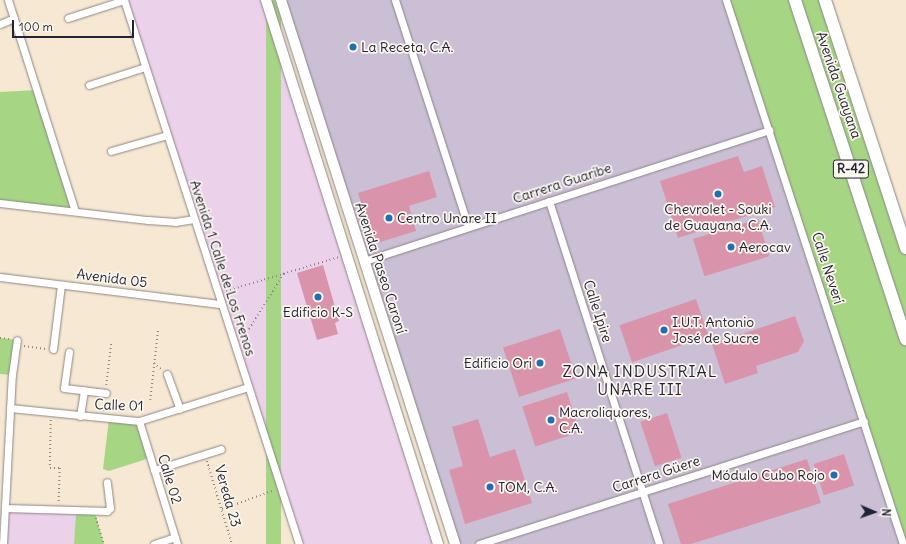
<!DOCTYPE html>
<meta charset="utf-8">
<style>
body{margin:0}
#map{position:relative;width:906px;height:544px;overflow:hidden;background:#f6e8d2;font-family:Delius,sans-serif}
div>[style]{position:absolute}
.built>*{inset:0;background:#ecd1ea;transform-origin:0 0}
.industrial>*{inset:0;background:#cbbfd5}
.green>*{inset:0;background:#a6d684;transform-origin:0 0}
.building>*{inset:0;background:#d994ab;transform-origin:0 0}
.path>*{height:1.5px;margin-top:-0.75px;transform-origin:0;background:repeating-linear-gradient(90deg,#8c8586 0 1px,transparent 0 4px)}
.roads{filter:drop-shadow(0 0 1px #8c8586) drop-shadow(0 0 1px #8c8586)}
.street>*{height:7px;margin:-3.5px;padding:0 3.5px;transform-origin:3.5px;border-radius:3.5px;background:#fff}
.secondary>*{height:10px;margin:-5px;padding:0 5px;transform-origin:5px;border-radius:5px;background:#fff}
.primary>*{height:12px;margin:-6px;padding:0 6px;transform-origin:6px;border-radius:6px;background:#fff}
.dots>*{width:11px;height:11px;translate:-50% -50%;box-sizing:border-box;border:2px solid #fbf7ec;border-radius:50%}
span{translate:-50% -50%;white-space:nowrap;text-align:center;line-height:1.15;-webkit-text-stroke:3.5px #fbf7ec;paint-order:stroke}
.shield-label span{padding:1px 3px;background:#fbf7ec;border:1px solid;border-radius:3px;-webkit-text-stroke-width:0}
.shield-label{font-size:13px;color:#22223b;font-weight:700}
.poi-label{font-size:14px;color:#22223b}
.left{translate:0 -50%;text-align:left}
.right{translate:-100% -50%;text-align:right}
.street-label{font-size:14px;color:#22223b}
.quarter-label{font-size:16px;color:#22223b;letter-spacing:1px}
.north{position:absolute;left:854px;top:492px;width:40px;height:40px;-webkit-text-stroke:3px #fbf7ec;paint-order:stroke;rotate:92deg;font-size:11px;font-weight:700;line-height:16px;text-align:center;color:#22223b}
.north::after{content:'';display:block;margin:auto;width:14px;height:18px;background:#22223b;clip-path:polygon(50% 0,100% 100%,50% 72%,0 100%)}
.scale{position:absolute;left:12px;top:20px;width:122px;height:18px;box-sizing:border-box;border:2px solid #22223b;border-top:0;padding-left:5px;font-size:12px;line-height:14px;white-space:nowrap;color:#22223b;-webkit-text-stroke:3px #fbf7ec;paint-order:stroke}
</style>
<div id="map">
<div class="built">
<div style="clip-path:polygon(124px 0,266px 0,438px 544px,299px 544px)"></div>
<div style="left:5px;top:508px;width:71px;height:36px;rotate:3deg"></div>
</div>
<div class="industrial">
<div style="clip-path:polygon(281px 0,728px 0,903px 544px,455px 544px)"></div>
</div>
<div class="green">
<div style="left:266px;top:0;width:15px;height:571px"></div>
<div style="clip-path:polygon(728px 0,825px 0,906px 248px,906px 544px)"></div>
<div style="clip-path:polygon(37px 90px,75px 211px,0 203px,0 92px)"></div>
<div style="clip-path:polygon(0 338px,17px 340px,12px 375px,0 374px)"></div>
<div style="clip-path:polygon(109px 419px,139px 421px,150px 458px,109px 471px,103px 469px)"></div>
<div style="clip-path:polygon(76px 512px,95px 513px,104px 544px,74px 544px)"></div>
</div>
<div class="building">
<div style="clip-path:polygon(738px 156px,744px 172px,762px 166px,775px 207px,678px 238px,660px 181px)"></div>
<div style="clip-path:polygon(429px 171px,437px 197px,409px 206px,416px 231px,374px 244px,358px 193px)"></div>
<div style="left:758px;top:219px;width:39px;height:68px;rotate:73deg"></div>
<div style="clip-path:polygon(323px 265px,339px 321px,335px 323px,338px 334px,317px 340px,297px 273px)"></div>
<div style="left:696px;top:299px;width:39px;height:81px;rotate:71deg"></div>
<div style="clip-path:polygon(795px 316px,804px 341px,798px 352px,756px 366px,758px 373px,725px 384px,712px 344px)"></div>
<div style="left:560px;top:329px;width:52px;height:60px;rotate:72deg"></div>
<div style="left:567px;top:392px;width:42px;height:47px;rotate:72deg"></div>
<div style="left:667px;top:413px;width:47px;height:28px;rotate:72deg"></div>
<div style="clip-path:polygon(478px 419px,490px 457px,515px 449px,532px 503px,465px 524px,449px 470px,463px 466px,452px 427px)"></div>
<div style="left:844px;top:454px;width:33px;height:32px;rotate:72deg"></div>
<div style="clip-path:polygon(807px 459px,821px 503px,691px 544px,681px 544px,668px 504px)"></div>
</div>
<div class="path">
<div style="left:226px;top:291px;width:118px;rotate:-16.7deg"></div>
<div style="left:239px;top:337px;width:13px;rotate:-39deg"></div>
<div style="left:249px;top:329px;width:66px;rotate:-58deg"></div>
<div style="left:0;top:338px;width:9px;rotate:6deg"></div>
<div style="left:24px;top:346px;width:22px;rotate:8deg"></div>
<div style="left:154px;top:363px;width:11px;rotate:41deg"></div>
<div style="left:106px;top:385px;width:42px;rotate:-83.2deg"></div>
<div style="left:150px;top:400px;width:71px;rotate:-83.6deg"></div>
<div style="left:104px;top:411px;width:10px;rotate:-84deg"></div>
<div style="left:51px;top:420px;width:48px;rotate:91.2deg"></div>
<div style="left:50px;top:468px;width:10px"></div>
<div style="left:60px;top:468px;width:35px;rotate:92deg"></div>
<div style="left:207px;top:461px;width:87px;rotate:73.2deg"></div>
<div style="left:222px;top:509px;width:56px;rotate:-19.7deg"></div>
<div style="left:96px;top:518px;width:27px;rotate:73deg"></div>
</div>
<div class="roads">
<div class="street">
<div style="left:8px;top:0;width:221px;rotate:72.4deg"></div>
<div style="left:124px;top:0;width:571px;rotate:72.17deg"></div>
<div style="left:395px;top:0;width:237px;rotate:72.1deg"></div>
<div style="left:726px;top:0;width:572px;rotate:71.98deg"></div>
<div style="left:68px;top:18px;width:59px;rotate:-17.8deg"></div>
<div style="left:0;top:24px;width:15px;rotate:-23deg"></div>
<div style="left:89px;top:85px;width:59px;rotate:-17.8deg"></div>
<div style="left:111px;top:151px;width:58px;rotate:-15.9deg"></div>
<div style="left:549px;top:201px;width:360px;rotate:72.2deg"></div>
<div style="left:0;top:203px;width:149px;rotate:6.6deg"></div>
<div style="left:148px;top:220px;width:27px;rotate:4deg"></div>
<div style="left:175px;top:222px;width:19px;rotate:-9deg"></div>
<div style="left:364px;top:261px;width:426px;rotate:-17.9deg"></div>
<div style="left:0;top:277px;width:223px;rotate:7deg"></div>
<div style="left:53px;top:349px;width:64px;rotate:-82.9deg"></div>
<div style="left:69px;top:352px;width:36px;rotate:98deg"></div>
<div style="left:64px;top:388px;width:42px;rotate:6.8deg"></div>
<div style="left:167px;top:374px;width:37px;rotate:70deg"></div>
<div style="left:10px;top:408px;width:130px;rotate:5.8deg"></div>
<div style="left:139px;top:421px;width:114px;rotate:-17.3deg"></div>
<div style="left:80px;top:416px;width:26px;rotate:-81deg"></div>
<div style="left:139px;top:421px;width:129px;rotate:72.8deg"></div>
<div style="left:154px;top:470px;width:70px;rotate:-17.4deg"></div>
<div style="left:5px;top:508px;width:102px;rotate:1.7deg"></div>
<div style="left:107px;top:511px;width:4px;rotate:-45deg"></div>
<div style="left:110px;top:508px;width:26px;rotate:-97deg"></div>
<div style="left:3px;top:544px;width:169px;rotate:-87deg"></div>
<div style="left:12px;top:375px;width:35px;rotate:-82deg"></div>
<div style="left:154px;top:544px;width:22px;rotate:-18deg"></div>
<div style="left:479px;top:544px;width:404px;rotate:-17.7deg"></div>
</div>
<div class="secondary">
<div style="left:266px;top:0;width:571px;rotate:72.45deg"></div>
<div style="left:281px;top:0;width:571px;rotate:72.26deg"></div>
</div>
<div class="primary">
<div style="left:795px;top:0;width:357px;rotate:71.9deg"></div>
<div style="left:825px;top:0;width:261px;rotate:71.9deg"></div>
</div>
</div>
<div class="dots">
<div style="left:353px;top:47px;background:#1f6fb2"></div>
<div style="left:718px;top:194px;background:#1f6fb2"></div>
<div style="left:389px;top:218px;background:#1f6fb2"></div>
<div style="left:731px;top:247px;background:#1f6fb2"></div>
<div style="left:318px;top:297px;background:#1f6fb2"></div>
<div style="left:664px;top:330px;background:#1f6fb2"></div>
<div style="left:540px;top:363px;background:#1f6fb2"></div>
<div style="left:551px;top:420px;background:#1f6fb2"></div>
<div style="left:834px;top:475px;background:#1f6fb2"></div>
<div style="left:490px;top:487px;background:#1f6fb2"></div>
</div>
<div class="shield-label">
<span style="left:851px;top:169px">R-42</span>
</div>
<div class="poi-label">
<span class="left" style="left:361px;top:47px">La Receta, C.A.</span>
<span style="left:718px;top:217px">Chevrolet - Souki<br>de Guayana, C.A.</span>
<span class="left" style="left:397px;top:218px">Centro Unare II</span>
<span class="left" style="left:739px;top:247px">Aerocav</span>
<span style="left:318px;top:312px">Edificio K-S</span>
<span class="left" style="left:672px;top:330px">I.U.T. Antonio<br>José de Sucre</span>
<span class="right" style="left:532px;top:363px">Edificio Ori</span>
<span class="left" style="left:559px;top:420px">Macroliquores,<br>C.A.</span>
<span class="right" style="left:825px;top:475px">Módulo Cubo Rojo</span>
<span class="left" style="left:498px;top:487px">TOM, C.A.</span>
</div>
<div class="street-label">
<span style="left:839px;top:85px;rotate:71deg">Avenida Guayana</span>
<span style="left:562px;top:183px;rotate:-18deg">Carrera Guaribe</span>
<span style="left:223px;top:268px;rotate:72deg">Avenida 1 Calle de Los Frenos</span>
<span style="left:381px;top:268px;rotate:72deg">Avenida Paseo Caroní</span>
<span style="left:828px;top:268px;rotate:72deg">Calle Neverí</span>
<span style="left:112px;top:278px;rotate:7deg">Avenida 05</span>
<span style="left:598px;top:311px;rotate:72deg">Calle Ipire</span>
<span style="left:119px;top:405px;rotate:2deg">Calle 01</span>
<span style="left:656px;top:474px;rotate:-18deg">Carrera Güere</span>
<span style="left:170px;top:479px;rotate:73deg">Calle 02</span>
<span style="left:228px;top:496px;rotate:74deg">Vereda 23</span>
</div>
<div class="quarter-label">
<span style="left:640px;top:380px">ZONA INDUSTRIAL<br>UNARE III</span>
</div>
<div class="north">N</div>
<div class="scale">100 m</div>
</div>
